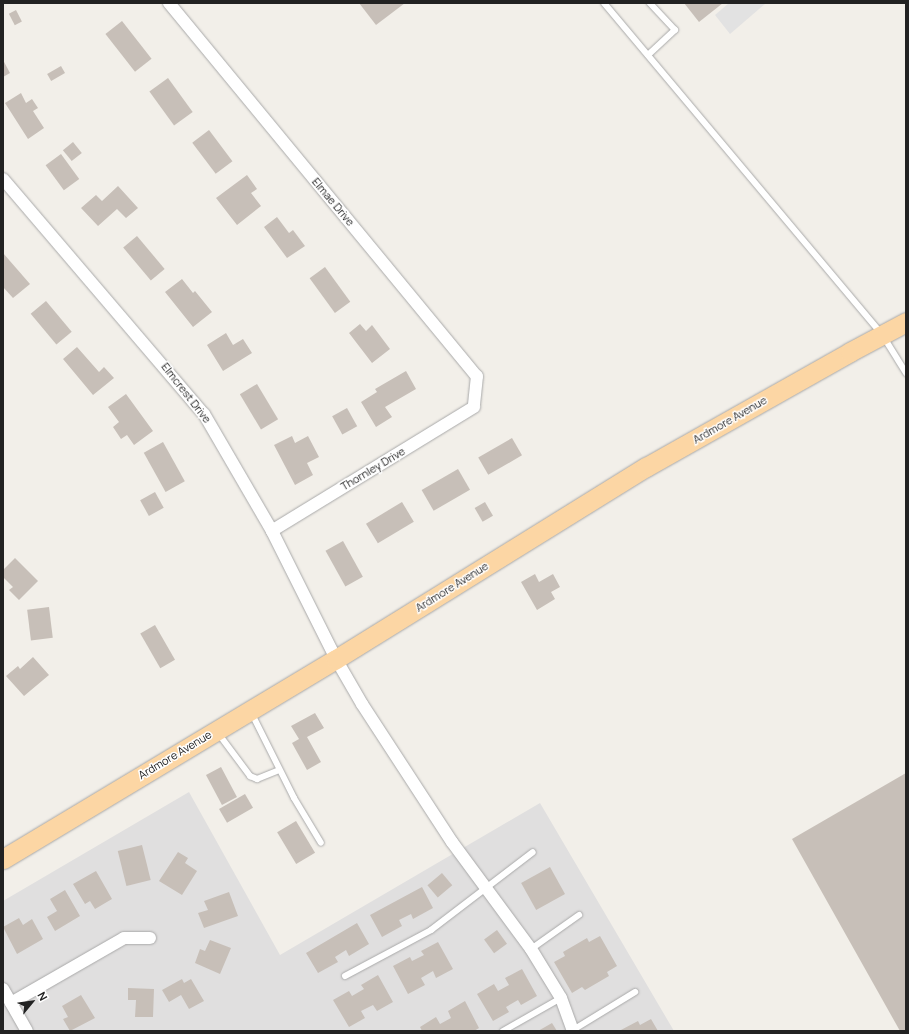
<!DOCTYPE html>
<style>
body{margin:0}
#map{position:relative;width:909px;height:1034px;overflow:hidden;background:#f2efe9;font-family:Manrope,sans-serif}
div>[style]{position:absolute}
.residential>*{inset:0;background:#e0dfdf}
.parking>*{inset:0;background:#e2e2e2}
.building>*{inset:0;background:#c7bfb8;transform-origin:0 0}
.roads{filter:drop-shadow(0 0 1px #a9a9a9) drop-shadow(0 0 1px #a9a9a9)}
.service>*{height:6px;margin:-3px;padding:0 3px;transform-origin:3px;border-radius:3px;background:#fff}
.minor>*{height:12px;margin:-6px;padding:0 6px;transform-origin:6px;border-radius:6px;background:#fff}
.primary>*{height:19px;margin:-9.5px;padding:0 9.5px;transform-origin:9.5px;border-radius:9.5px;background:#fcd6a4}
span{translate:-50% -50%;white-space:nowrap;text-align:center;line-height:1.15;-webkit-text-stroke:3px #fff;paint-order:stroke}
.street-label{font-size:11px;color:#222}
.frame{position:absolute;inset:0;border:4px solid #222;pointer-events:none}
.north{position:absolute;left:12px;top:982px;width:40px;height:40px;-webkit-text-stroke:3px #fff;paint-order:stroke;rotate:61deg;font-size:11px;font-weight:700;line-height:16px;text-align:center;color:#222}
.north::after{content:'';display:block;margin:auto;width:14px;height:18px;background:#222;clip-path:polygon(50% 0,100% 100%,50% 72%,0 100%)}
</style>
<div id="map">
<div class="residential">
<div style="clip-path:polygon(189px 792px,280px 955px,540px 803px,674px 1031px,3px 1031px,3px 901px)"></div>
</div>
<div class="parking">
<div style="clip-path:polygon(729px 3px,766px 3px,730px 34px,715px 15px)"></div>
</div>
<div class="building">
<div style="clip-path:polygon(359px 3px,405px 3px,376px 25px)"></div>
<div style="clip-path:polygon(684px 3px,723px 3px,699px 22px)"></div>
<div style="left:16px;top:10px;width:13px;height:8px;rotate:63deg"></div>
<div style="left:122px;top:21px;width:48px;height:21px;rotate:52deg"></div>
<div style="clip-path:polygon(3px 60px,10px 73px,3px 77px)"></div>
<div style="left:61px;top:66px;width:8px;height:16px;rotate:60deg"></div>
<div style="left:168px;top:78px;width:42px;height:23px;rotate:54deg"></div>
<div style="clip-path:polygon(21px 93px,26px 103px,32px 99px,38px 108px,33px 111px,44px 128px,28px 139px,5px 103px)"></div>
<div style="left:209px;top:130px;width:39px;height:21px;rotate:53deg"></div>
<div style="left:73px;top:142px;width:14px;height:13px;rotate:51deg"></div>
<div style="left:61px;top:154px;width:31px;height:19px;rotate:54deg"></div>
<div style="clip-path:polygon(247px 175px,257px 189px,251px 193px,261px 206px,237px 225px,216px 198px)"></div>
<div style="clip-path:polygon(118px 186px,138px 208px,126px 218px,117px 209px,98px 226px,81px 208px,96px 195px,102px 201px)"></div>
<div style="clip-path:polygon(277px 217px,289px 233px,293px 230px,305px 246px,287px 258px,264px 227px)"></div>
<div style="left:137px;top:236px;width:43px;height:18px;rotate:50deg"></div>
<div style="clip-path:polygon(3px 253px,30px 284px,13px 298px,3px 287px)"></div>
<div style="left:325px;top:267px;width:43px;height:19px;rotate:54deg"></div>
<div style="clip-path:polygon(182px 279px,193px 293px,195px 291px,212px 312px,193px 327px,165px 292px)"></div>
<div style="left:46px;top:301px;width:40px;height:20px;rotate:50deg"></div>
<div style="clip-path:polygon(360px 324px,366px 331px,372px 325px,390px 349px,372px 363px,349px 333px)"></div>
<div style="clip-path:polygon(226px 333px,233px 345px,243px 339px,252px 353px,223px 371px,207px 345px)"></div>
<div style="clip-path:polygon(77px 347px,99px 372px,104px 367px,114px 378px,93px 395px,63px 359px)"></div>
<div style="clip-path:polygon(406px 371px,416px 389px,385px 407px,392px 417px,376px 427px,361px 402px,377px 392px,375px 389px)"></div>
<div style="left:257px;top:384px;width:41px;height:20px;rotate:59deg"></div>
<div style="clip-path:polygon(126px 394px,153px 431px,134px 445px,127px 435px,121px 439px,113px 427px,119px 422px,108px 407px)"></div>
<div style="left:347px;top:408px;width:21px;height:17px;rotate:61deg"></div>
<div style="clip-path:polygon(292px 436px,295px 443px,308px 436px,319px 457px,307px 463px,313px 475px,295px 485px,274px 445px)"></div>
<div style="left:512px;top:438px;width:20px;height:39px;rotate:60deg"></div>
<div style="left:163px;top:442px;width:45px;height:22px;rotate:61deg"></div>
<div style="left:458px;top:469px;width:24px;height:42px;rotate:60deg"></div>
<div style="left:155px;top:492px;width:18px;height:17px;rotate:61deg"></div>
<div style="left:402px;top:502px;width:23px;height:42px;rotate:59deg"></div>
<div style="left:485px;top:502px;width:16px;height:12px;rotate:60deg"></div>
<div style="left:343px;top:541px;width:41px;height:20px;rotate:61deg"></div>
<div style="clip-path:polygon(15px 558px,38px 581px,19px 600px,9px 590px,13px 587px,3px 577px,3px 570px)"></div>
<div style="clip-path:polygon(535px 574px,539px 582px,553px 574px,560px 587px,551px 592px,555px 599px,537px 610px,521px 582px)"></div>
<div style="left:49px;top:607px;width:31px;height:22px;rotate:83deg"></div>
<div style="left:155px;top:625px;width:40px;height:17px;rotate:60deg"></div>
<div style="clip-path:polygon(33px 657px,49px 675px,24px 696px,6px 676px,18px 666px,20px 669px)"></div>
<div style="clip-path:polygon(315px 713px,324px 728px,307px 737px,321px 762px,307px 770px,292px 743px,299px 739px,291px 726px)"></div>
<div style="left:221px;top:767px;width:34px;height:17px;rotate:62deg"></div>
<div style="clip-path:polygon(906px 773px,906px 1031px,900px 1031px,792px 839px)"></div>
<div style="left:245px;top:794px;width:16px;height:30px;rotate:60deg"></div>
<div style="left:296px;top:821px;width:37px;height:22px;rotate:59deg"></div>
<div style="left:142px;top:845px;width:36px;height:25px;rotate:76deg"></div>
<div style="clip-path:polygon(178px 852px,188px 858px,185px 863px,197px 871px,182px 895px,159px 881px)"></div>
<div style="left:550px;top:867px;width:31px;height:33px;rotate:61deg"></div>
<div style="clip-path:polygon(96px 871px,112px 899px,95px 909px,90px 901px,85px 904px,73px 884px)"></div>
<div style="left:442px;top:873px;width:16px;height:19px;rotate:50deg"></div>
<div style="clip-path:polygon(422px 887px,433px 908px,413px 919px,411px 914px,399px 920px,402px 926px,382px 937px,370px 915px)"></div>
<div style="clip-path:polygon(65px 890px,80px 916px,55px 931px,47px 917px,57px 911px,50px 899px)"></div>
<div style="clip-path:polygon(229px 892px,238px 916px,204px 928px,198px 913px,208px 910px,204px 901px)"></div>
<div style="clip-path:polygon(19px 918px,23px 925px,32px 919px,43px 939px,17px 954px,3px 927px)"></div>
<div style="clip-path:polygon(357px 923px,369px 944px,349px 956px,346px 950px,335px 957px,338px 962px,318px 973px,306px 953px)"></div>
<div style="left:497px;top:930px;width:17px;height:16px;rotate:54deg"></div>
<div style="clip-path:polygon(600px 936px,617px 966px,607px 972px,609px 976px,585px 990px,582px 987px,572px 993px,554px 962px,565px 956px,563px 952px,587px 938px,589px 942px)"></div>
<div style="clip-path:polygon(210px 940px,231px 948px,220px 974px,195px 963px,200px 949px,205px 951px)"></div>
<div style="clip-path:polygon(438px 942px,453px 969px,436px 978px,433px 971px,421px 978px,425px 985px,408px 994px,393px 966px,410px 957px,412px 961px,424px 955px,421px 951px)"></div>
<div style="clip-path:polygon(522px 969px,537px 996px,521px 1005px,518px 1000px,506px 1007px,509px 1012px,493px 1021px,477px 994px,494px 984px,498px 991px,509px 985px,505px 978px)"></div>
<div style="clip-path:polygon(378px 975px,393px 1002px,377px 1011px,373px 1005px,361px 1011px,365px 1018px,349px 1027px,333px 1000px,349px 991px,352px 996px,364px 989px,361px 985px)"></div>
<div style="clip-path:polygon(182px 979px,184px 983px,191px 979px,204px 1001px,189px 1009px,181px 995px,169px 1002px,162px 990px)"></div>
<div style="clip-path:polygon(128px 988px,154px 989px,153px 1017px,135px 1017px,136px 1000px,128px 1000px)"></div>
<div style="clip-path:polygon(81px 995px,95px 1018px,70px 1031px,63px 1019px,68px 1017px,62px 1006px)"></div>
<div style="clip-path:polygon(465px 1001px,479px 1028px,474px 1031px,422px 1031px,420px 1027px,436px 1017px,440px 1024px,451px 1018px,448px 1011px)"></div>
<div style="clip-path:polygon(651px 1019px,658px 1031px,619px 1031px,638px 1021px,640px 1025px)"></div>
<div style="clip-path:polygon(552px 1023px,557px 1031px,538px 1031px)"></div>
</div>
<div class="roads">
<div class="service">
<div style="left:604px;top:3px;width:434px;rotate:50deg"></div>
<div style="left:883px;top:336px;width:44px;rotate:58.1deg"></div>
<div style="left:648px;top:55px;width:37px;rotate:-43deg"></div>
<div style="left:675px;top:30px;width:37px;rotate:-133deg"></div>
<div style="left:251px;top:712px;width:96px;rotate:63.4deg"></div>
<div style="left:294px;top:798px;width:52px;rotate:59deg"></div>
<div style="left:218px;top:733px;width:54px;rotate:53.3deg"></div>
<div style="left:250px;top:776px;width:8px;rotate:23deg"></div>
<div style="left:257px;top:779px;width:24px;rotate:-22deg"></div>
<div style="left:531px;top:949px;width:59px;rotate:-35.3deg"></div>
<div style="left:345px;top:976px;width:98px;rotate:-28.1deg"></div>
<div style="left:431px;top:930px;width:128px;rotate:-37.4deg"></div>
<div style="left:573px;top:1030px;width:73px;rotate:-31.5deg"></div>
<div style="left:503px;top:1031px;width:67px;rotate:-29.6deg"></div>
</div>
<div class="minor">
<div style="left:169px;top:3px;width:484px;rotate:50.5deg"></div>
<div style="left:477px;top:376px;width:31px;rotate:96deg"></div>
<div style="left:474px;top:407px;width:237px;rotate:148.5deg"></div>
<div style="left:3px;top:179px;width:309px;rotate:49.5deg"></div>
<div style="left:204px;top:414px;width:135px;rotate:59.8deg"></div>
<div style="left:272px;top:531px;width:143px;rotate:63.4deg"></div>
<div style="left:336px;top:659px;width:52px;rotate:60deg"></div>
<div style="left:362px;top:704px;width:165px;rotate:56.9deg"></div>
<div style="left:452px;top:842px;width:133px;rotate:53.6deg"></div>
<div style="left:531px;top:949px;width:57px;rotate:58.5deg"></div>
<div style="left:561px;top:998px;width:35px;rotate:70deg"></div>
<div style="left:3px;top:989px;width:48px;rotate:60.3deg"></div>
<div style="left:11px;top:1003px;width:130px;rotate:-29.9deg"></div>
<div style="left:124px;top:938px;width:26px"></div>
</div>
<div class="primary">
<div style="left:3px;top:859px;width:388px;rotate:-31deg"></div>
<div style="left:336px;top:659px;width:365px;rotate:-31.8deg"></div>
<div style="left:646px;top:467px;width:234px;rotate:-29.4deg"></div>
<div style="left:850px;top:352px;width:64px;rotate:-28.2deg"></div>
</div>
</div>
<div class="street-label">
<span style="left:333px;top:202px;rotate:50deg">Elmae Drive</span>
<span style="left:186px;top:393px;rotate:52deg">Elmcrest Drive</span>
<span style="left:730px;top:420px;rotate:-30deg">Ardmore Avenue</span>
<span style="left:373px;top:469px;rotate:-31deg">Thornley Drive</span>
<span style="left:452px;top:587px;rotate:-32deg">Ardmore Avenue</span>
<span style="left:175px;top:755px;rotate:-31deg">Ardmore Avenue</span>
</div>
<div class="frame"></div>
<div class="north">N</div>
</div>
